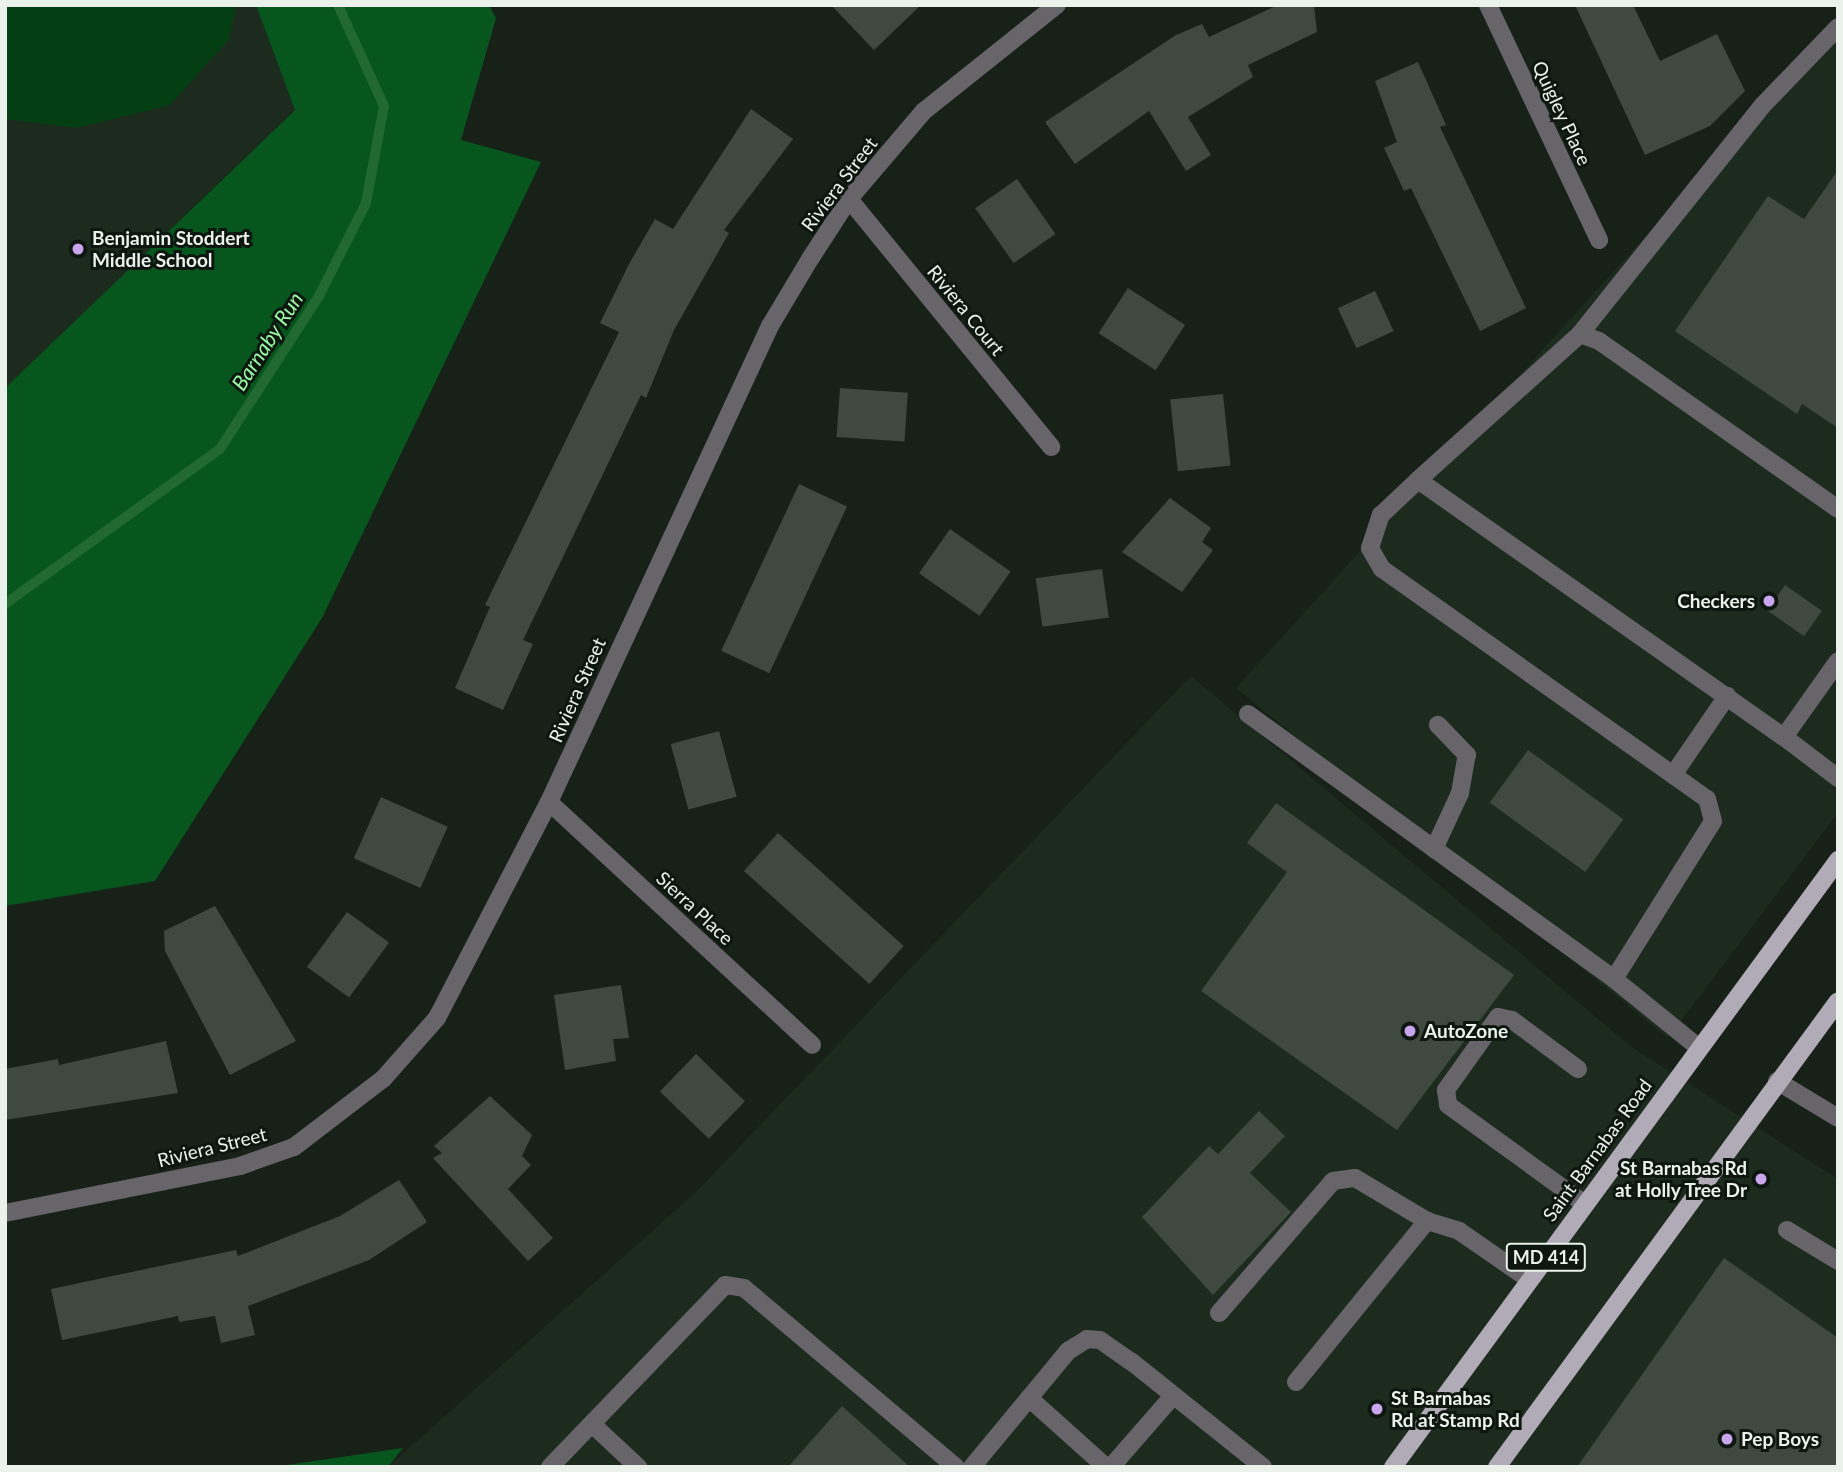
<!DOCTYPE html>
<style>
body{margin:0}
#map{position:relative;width:1843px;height:1472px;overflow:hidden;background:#172118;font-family:Lato,sans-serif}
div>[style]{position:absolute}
.built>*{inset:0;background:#1d2b1e}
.green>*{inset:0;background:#043f14}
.forest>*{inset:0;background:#06561e}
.stream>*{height:10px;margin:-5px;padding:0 5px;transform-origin:5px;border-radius:5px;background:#216930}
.building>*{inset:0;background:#3f493f;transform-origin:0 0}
.service>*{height:18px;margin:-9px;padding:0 9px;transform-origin:9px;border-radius:9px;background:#67646a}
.minor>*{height:18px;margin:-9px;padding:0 9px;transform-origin:9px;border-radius:9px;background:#67646a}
.primary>*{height:18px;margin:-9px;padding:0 9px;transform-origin:9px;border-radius:9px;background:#b1abb7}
.dots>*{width:19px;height:19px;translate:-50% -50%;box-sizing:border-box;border:4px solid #0e170f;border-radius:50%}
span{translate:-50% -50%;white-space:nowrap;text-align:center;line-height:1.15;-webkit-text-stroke:6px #0e170f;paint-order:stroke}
.shield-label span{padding:2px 5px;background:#0e170f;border:2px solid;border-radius:5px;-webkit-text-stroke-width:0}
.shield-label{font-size:18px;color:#ebf2ec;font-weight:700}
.street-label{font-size:19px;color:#ebf2ec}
.poi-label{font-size:19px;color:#ebf2ec;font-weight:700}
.left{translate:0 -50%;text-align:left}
.right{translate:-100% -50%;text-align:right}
.water-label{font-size:21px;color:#9af9a6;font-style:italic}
.frame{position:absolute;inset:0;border:7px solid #ebf2ec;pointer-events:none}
</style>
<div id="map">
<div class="built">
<div style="clip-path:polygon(5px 5px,256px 5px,295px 109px,5px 388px)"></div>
<div style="clip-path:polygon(1838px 24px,1838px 813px,1668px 1038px,1236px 688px)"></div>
<div style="clip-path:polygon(1191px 676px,1630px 1046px,1838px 1179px,1838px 1467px,388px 1467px,696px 1192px)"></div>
</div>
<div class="green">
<div style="clip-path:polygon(5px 5px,236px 5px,229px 39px,170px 105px,76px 128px,5px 119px)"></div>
</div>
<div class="forest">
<div style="clip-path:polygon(256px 5px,489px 5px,496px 18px,461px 140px,541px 162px,322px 618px,155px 881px,5px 906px,5px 388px,295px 110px)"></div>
<div style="clip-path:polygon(403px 1448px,388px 1467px,273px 1467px)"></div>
</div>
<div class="stream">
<div style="left:5px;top:604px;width:265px;rotate:-35.8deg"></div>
<div style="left:220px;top:449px;width:182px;rotate:-57.1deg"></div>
<div style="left:319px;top:296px;width:104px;rotate:-63.2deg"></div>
<div style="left:366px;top:203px;width:99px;rotate:-79.5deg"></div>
<div style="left:384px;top:106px;width:111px;rotate:-114.5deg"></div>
</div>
<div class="building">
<div style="clip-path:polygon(831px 5px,921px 5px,874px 50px)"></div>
<div style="clip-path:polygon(1278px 5px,1314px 5px,1317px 32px,1248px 65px,1253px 77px,1188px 117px,1211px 155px,1186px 171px,1149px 111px,1075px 164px,1045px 122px,1176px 35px,1202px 24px,1209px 37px)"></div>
<div style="clip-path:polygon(1575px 5px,1633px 5px,1660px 61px,1717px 34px,1745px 91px,1710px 126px,1645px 155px)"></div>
<div style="clip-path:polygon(1418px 62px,1446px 125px,1440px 127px,1526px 308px,1480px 331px,1411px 188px,1404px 191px,1384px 148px,1397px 142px,1375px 81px)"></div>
<div style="clip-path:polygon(751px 109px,793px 139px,724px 230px,729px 233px,674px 330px,646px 398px,641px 395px,523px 640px,533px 644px,503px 710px,455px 688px,490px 607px,485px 605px,619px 332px,600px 323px,629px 264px,655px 219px,673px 229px)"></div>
<div style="clip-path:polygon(1838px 170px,1838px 428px,1802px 404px,1797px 414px,1675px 331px,1768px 196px,1804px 219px)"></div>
<div style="left:1017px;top:179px;width:67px;height:51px;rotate:55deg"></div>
<div style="left:1128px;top:288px;width:68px;height:54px;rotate:33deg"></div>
<div style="left:1375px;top:291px;width:44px;height:41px;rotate:65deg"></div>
<div style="left:840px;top:388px;width:68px;height:49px;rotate:4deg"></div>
<div style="left:1223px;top:394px;width:72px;height:53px;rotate:84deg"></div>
<div style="left:799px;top:484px;width:53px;height:184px;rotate:25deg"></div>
<div style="clip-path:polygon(1170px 498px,1211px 528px,1202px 542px,1213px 550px,1182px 592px,1122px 552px)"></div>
<div style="left:950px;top:529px;width:74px;height:54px;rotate:35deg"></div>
<div style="left:1102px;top:569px;width:49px;height:67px;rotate:82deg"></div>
<div style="left:1785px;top:585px;width:45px;height:31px;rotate:35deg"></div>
<div style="left:719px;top:731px;width:68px;height:50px;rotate:75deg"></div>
<div style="left:1528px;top:750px;width:118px;height:65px;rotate:36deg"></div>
<div style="left:381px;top:797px;width:73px;height:67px;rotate:24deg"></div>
<div style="clip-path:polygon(1276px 803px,1514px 975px,1397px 1130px,1201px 991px,1287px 872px,1247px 843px)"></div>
<div style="left:778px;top:833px;width:169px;height:51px;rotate:42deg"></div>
<div style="clip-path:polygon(215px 906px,296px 1041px,230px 1075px,165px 951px,164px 931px)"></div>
<div style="left:347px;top:912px;width:52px;height:68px;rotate:36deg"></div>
<div style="clip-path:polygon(621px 985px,629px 1038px,613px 1039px,616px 1061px,565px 1070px,554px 995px)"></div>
<div style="clip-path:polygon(166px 1041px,178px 1093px,5px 1120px,5px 1069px,58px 1059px,59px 1065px)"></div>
<div style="left:696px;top:1054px;width:68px;height:52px;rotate:44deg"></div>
<div style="clip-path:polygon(490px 1096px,532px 1135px,522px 1156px,531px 1165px,508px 1189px,553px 1238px,528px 1261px,433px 1158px,442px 1153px,434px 1146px)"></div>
<div style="clip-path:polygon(1259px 1111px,1285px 1136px,1250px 1173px,1291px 1212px,1213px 1295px,1142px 1217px,1209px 1146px,1218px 1154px)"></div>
<div style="clip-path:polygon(399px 1180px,427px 1222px,369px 1260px,248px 1306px,255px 1335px,221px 1343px,215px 1316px,179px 1322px,178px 1316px,62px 1340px,51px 1289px,236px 1250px,238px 1256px,340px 1216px)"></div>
<div style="clip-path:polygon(1724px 1258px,1838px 1338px,1838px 1467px,1577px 1467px)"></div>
<div style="clip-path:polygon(842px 1406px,910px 1467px,788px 1467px)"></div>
</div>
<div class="service">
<div style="left:1580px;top:334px;width:293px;rotate:-51.4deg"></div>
<div style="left:1763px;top:105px;width:108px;rotate:-46.1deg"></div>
<div style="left:1418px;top:480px;width:218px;rotate:-42deg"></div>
<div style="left:1580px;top:334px;width:20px;rotate:20deg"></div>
<div style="left:1599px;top:341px;width:292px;rotate:35.1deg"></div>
<div style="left:1838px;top:661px;width:93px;rotate:125.4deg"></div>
<div style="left:1784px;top:737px;width:68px;rotate:37.2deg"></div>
<div style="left:1248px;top:714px;width:452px;rotate:35.9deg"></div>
<div style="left:1614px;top:979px;width:186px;rotate:-57.9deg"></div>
<div style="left:1713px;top:821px;width:23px;rotate:-105deg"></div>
<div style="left:1707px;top:799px;width:398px;rotate:-144.7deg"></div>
<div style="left:1382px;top:569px;width:24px;rotate:-120deg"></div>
<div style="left:1370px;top:548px;width:35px;rotate:-72deg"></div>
<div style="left:1381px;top:515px;width:51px;rotate:-43.4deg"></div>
<div style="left:1418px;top:480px;width:447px;rotate:35.1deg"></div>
<div style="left:1673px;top:775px;width:96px;rotate:-55.6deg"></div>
<div style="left:1434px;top:849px;width:62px;rotate:-65.1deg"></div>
<div style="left:1460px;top:793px;width:39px;rotate:-80deg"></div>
<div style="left:1467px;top:755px;width:42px;rotate:-134deg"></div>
<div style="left:1614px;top:979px;width:108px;rotate:39deg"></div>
<div style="left:1578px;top:1069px;width:82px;rotate:-143.4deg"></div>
<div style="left:1512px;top:1020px;width:14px;rotate:-168deg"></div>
<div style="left:1498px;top:1017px;width:90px;rotate:125.5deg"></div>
<div style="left:1446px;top:1090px;width:15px;rotate:82deg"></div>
<div style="left:1448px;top:1105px;width:169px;rotate:35.9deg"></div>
<div style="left:1787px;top:1230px;width:60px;rotate:31.3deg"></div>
<div style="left:1219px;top:1313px;width:174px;rotate:-49.2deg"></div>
<div style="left:1333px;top:1181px;width:22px;rotate:-8deg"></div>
<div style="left:1355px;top:1178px;width:84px;rotate:30.8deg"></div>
<div style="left:1427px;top:1221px;width:34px;rotate:17deg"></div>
<div style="left:1459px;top:1231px;width:86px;rotate:34.6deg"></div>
<div style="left:1296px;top:1382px;width:208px;rotate:-50.9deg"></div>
<div style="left:1029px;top:1398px;width:103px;rotate:41.9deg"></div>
<div style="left:593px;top:1425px;width:62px;rotate:43deg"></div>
<div style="left:550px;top:1467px;width:252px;rotate:-46.1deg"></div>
<div style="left:725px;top:1285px;width:19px;rotate:9deg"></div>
<div style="left:744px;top:1288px;width:277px;rotate:40.2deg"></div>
<div style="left:972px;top:1467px;width:151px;rotate:-50.4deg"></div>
<div style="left:1068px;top:1351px;width:22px;rotate:-32deg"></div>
<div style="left:1087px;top:1339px;width:13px;rotate:4deg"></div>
<div style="left:1100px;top:1340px;width:39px;rotate:35deg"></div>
<div style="left:1132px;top:1362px;width:168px;rotate:38.7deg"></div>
<div style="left:1111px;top:1467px;width:94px;rotate:-48.9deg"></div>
</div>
<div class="minor">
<div style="left:1488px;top:5px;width:260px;rotate:64.7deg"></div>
<div style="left:849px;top:199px;width:320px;rotate:50.8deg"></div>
<div style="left:549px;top:802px;width:358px;rotate:42.7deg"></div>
<div style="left:1777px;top:1081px;width:71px;rotate:31.2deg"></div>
<div style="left:5px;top:1213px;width:240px;rotate:-11.3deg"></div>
<div style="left:240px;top:1166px;width:57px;rotate:-19.4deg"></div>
<div style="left:294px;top:1147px;width:112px;rotate:-37.4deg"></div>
<div style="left:383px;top:1079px;width:81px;rotate:-48.5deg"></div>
<div style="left:437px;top:1018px;width:243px;rotate:-62.6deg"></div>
<div style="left:549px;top:802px;width:525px;rotate:-65.1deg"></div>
<div style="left:770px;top:326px;width:78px;rotate:-59.2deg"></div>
<div style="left:810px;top:259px;width:72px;rotate:-57deg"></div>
<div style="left:849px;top:199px;width:116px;rotate:-49.6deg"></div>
<div style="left:924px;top:111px;width:170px;rotate:-38.6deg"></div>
</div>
<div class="primary">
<div style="left:1393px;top:1467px;width:753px;rotate:-53.75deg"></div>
<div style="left:1497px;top:1467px;width:577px;rotate:-53.8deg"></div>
</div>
<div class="dots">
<div style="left:78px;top:249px;background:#c9a5ee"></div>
<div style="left:1769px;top:601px;background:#c9a5ee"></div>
<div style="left:1410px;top:1031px;background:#c9a5ee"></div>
<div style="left:1761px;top:1179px;background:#c9a5ee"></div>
<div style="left:1377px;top:1409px;background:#c9a5ee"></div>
<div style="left:1727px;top:1439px;background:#c9a5ee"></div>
</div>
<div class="shield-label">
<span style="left:1546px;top:1257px">MD 414</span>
</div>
<div class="street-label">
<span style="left:1562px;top:113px;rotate:65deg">Quigley Place</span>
<span style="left:839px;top:184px;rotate:-53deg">Riviera Street</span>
<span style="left:966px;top:310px;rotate:51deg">Riviera Court</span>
<span style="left:577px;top:690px;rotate:-66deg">Riviera Street</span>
<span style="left:695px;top:908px;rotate:43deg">Sierra Place</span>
<span style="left:212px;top:1147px;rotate:-14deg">Riviera Street</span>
<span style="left:1597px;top:1150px;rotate:-54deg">Saint Barnabas Road</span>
</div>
<div class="poi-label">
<span class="left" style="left:92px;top:249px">Benjamin Stoddert<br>Middle School</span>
<span class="right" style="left:1755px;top:601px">Checkers</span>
<span class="left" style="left:1424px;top:1031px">AutoZone</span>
<span class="right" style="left:1747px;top:1179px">St Barnabas Rd<br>at Holly Tree Dr</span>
<span class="left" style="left:1391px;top:1409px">St Barnabas<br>Rd at Stamp Rd</span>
<span class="left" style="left:1741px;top:1439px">Pep Boys</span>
</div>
<div class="water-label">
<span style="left:267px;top:341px;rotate:-57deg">Barnaby Run</span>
</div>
<div class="frame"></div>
</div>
